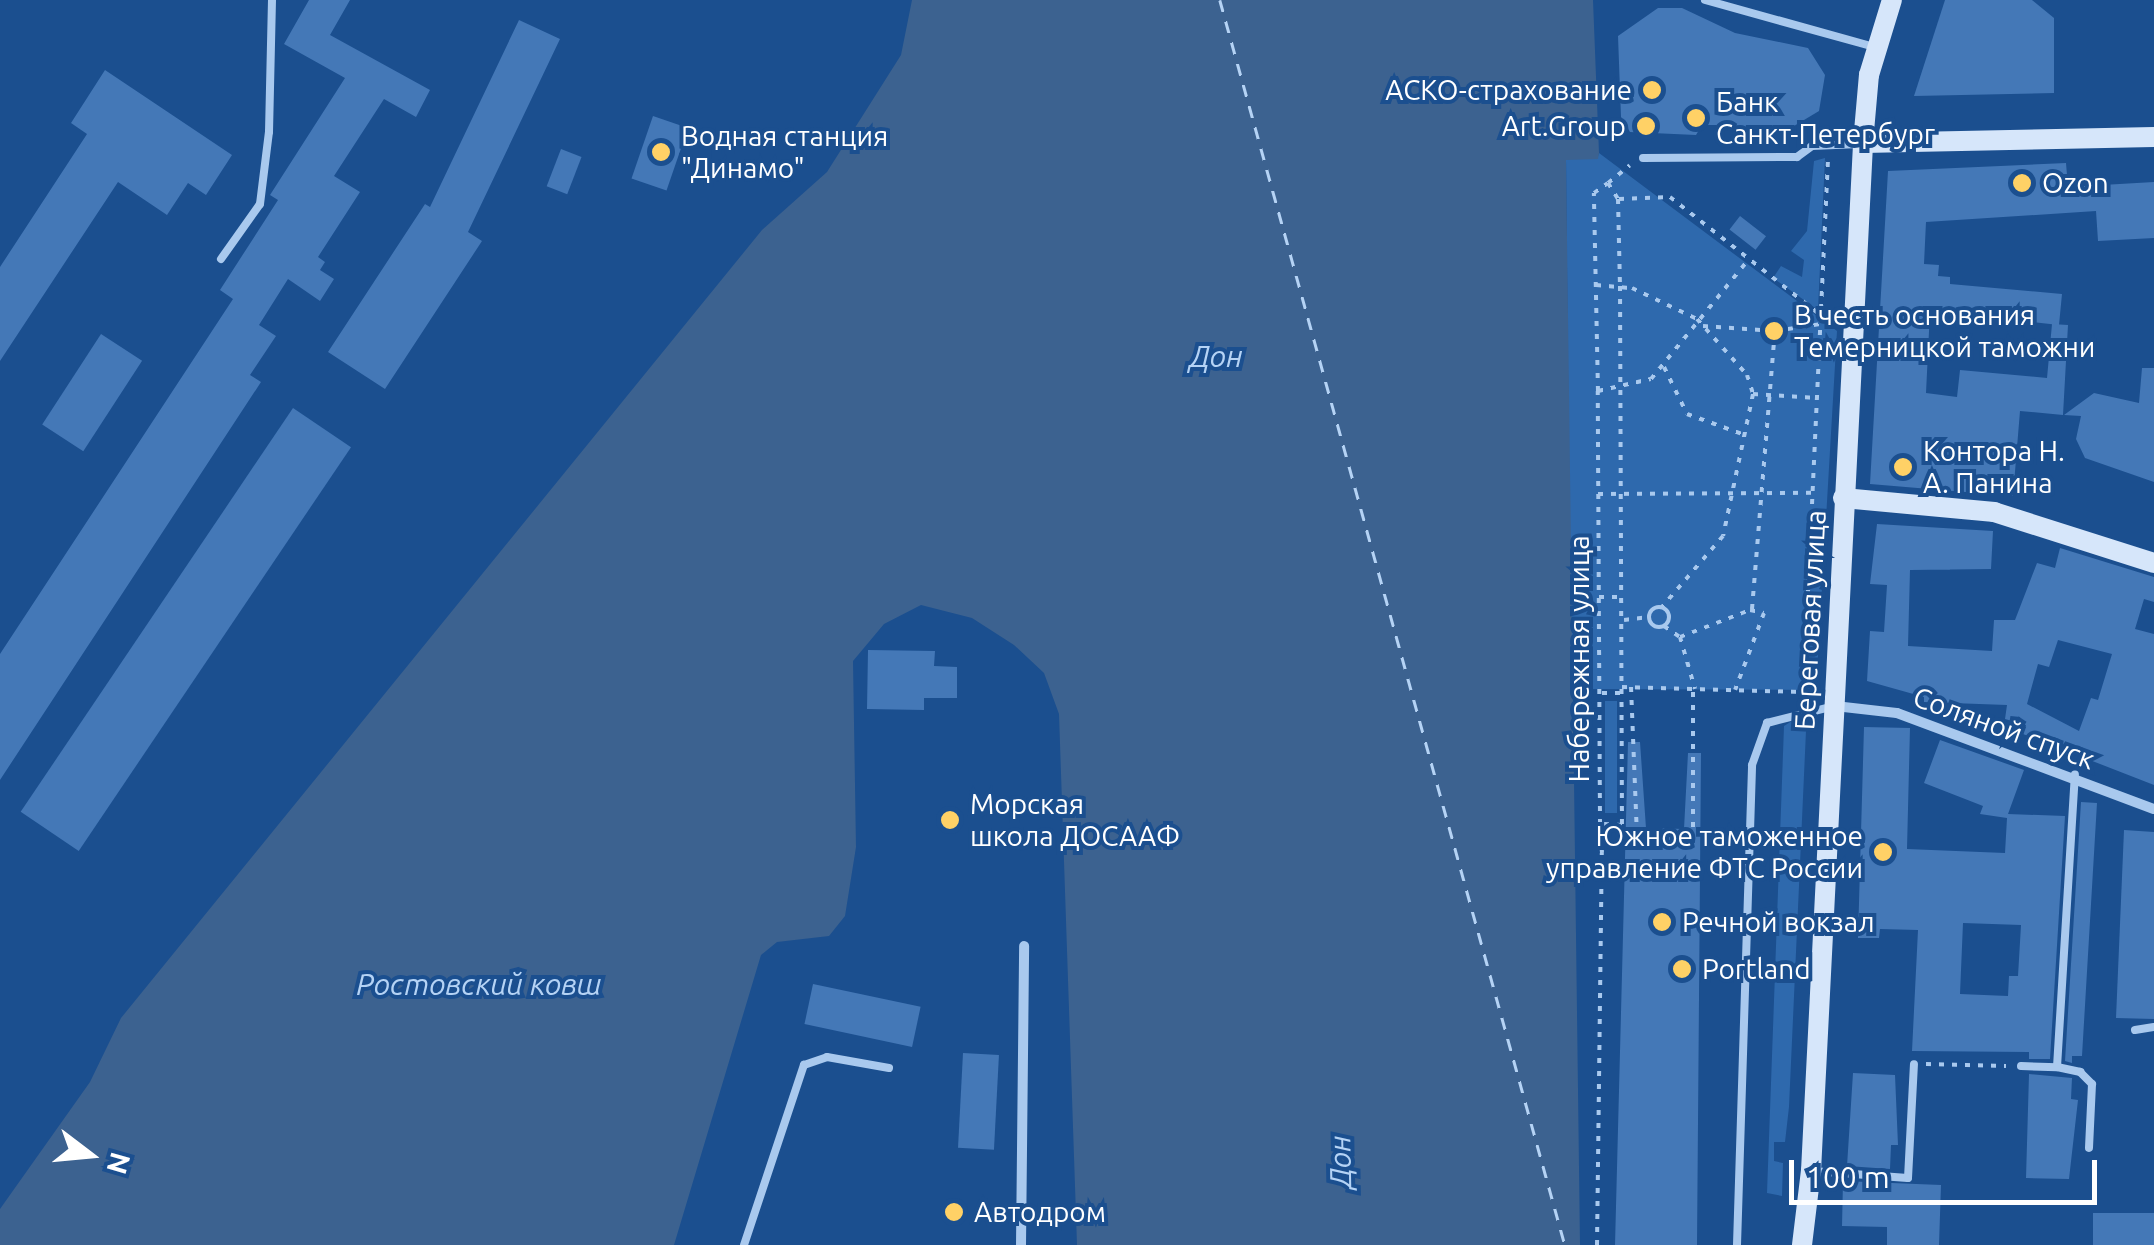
<!DOCTYPE html>
<meta charset="utf-8">
<style>
body{margin:0}
#map{position:relative;width:2154px;height:1245px;overflow:hidden;background:#1b4f8f;font-family:Ubuntu,sans-serif}
div>[style]{position:absolute}
.green>*{inset:0;background:#2e69ad;transform-origin:0 0}
.water>*{inset:0;background:#3c6290}
.ferry>*{height:2.5px;margin-top:-1.25px;transform-origin:0;background:repeating-linear-gradient(90deg,#b5d3f5 0 12px,transparent 0 22px)}
.building>*{inset:0;background:#4478b7;transform-origin:0 0}
.path>*{height:4px;margin-top:-2px;transform-origin:0;background:repeating-linear-gradient(90deg,#a9c9ee 0 5px,transparent 0 13px)}
.path>.ring{margin:-2px;padding:0;box-sizing:content-box;background:none;border:4px solid #a9c9ee;border-radius:50%}
.lane>*{height:8px;margin:-4px;padding:0 4px;transform-origin:4px;border-radius:4px;background:#a9c9ee}
.street>*{height:10px;margin:-5px;padding:0 5px;transform-origin:5px;border-radius:5px;background:#a9c9ee}
.secondary>*{height:20px;margin:-10px;padding:0 10px;transform-origin:10px;border-radius:10px;background:#d6e6fa}
.dots>*{width:28px;height:28px;translate:-50% -50%;box-sizing:border-box;border:5px solid #1b4f8f;border-radius:50%}
span{translate:-50% -50%;white-space:nowrap;text-align:center;line-height:1.15;-webkit-text-stroke:8px #1b4f8f;paint-order:stroke}
.poi-label{font-size:28px;color:#fff}
.right{translate:-100% -50%;text-align:right}
.left{translate:0 -50%;text-align:left}
.street-label{font-size:28px;color:#fff}
.water-label{font-size:30px;color:#b5d3f5;font-style:italic}
.north{position:absolute;left:40px;top:1105px;width:100px;height:100px;-webkit-text-stroke:8px #1b4f8f;paint-order:stroke;rotate:106deg;font-size:28px;font-weight:700;line-height:40px;text-align:center;color:#fff}
.north::after{content:'';display:block;margin:auto;width:35px;height:45px;background:#fff;clip-path:polygon(50% 0,100% 100%,50% 72%,0 100%)}
.scale{position:absolute;left:1789px;top:1160px;width:308px;height:45px;box-sizing:border-box;border:5px solid #fff;border-top:0;padding-left:12px;font-size:30px;line-height:35px;white-space:nowrap;color:#fff;-webkit-text-stroke:8px #1b4f8f;paint-order:stroke}
</style>
<div id="map">
<div class="green">
<div style="clip-path:polygon(1599px 153px,1837px 331px,1816px 690px,1571px 689px,1566px 159px,1597px 159px)"></div>
<div style="clip-path:polygon(1825px 158px,1818px 310px,1773px 278px,1781px 266px,1802px 277px,1804px 260px,1791px 251px,1807px 231px,1814px 161px)"></div>
<div style="left:1605px;top:701px;width:12px;height:112px"></div>
<div style="clip-path:polygon(1795px 719px,1805px 720px,1806px 731px,1789px 1107px,1785px 1142px,1774px 1142px,1774px 1161px,1783px 1163px,1782px 1196px,1767px 1193px,1784px 726px)"></div>
</div>
<div class="water">
<div style="clip-path:polygon(912px 0,1593px 0,1599px 153px,1598px 159px,1566px 160px,1580px 1245px,1077px 1245px,1059px 714px,1044px 673px,1014px 645px,972px 618px,921px 605px,884px 624px,853px 661px,856px 847px,845px 916px,829px 936px,777px 942px,761px 955px,674px 1245px,0 1245px,0 1209px,90px 1082px,121px 1018px,762px 230px,827px 172px,901px 55px)"></div>
</div>
<div class="ferry">
<div style="left:1220px;top:0;width:1292px;rotate:74.51deg"></div>
</div>
<div class="building">
<div style="clip-path:polygon(309px 0,350px 0,330px 35px,430px 90px,416px 117px,384px 99px,334px 176px,360px 192px,318px 257px,325px 262px,320px 270px,334px 279px,320px 301px,288px 279px,259px 325px,276px 336px,250px 375px,261px 382px,0 780px,0 654px,233px 299px,220px 290px,278px 200px,270px 195px,345px 78px,284px 44px)"></div>
<div style="clip-path:polygon(1945px 0,2032px 0,2054px 18px,2054px 93px,1914px 96px)"></div>
<div style="clip-path:polygon(1658px 8px,1682px 8px,1735px 33px,1808px 48px,1825px 75px,1819px 111px,1784px 132px,1743px 133px,1716px 125px,1702px 125px,1696px 135px,1630px 132px,1621px 117px,1618px 36px)"></div>
<div style="clip-path:polygon(519px 20px,560px 39px,468px 232px,482px 241px,385px 389px,328px 352px,425px 204px,430px 207px)"></div>
<div style="clip-path:polygon(105px 70px,232px 155px,206px 195px,188px 183px,167px 215px,118px 182px,0 361px,0 267px,87px 134px,71px 123px)"></div>
<div style="left:653px;top:116px;width:37px;height:66px;rotate:19deg"></div>
<div style="left:561px;top:149px;width:22px;height:40px;rotate:21deg"></div>
<div style="clip-path:polygon(2066px 163px,2068px 187px,2154px 182px,2154px 238px,2098px 241px,2096px 211px,1926px 222px,1924px 264px,1939px 265px,1938px 276px,1950px 277px,1950px 284px,2062px 294px,2059px 325px,1930px 311px,1926px 393px,1957px 397px,1960px 370px,2047px 378px,2052px 324px,2068px 325px,2063px 415px,2020px 411px,2013px 496px,1870px 484px,1888px 171px)"></div>
<div style="left:1740px;top:216px;width:33px;height:17px;rotate:38deg"></div>
<div style="left:101px;top:334px;width:49px;height:108px;rotate:33deg"></div>
<div style="clip-path:polygon(2142px 368px,2154px 368px,2154px 482px,2085px 458px,2076px 439px,2081px 416px,2064px 415px,2094px 393px,2139px 403px)"></div>
<div style="left:293px;top:408px;width:70px;height:487px;rotate:34deg"></div>
<div style="clip-path:polygon(evenodd,1877px 524px,1993px 531px,1991px 569px,1910px 570px,1908px 646px,1992px 651px,1994px 620px,2015px 620px,2037px 563px,2055px 568px,2060px 548px,2154px 577px,2154px 602px,2144px 599px,2135px 629px,2154px 634px,2154px 785px,2023px 734px,2026px 725px,2005px 719px,2007px 705px,1924px 702px,1924px 697px,1867px 681px,1870px 631px,1884px 632px,1887px 585px,1870px 584px,1877px 524px,2058px 640px,2112px 654px,2098px 700px,2091px 698px,2079px 731px,2027px 704px,2038px 664px,2049px 667px,2058px 640px)"></div>
<div style="clip-path:polygon(868px 650px,935px 651px,934px 666px,957px 667px,957px 698px,924px 698px,924px 710px,867px 709px)"></div>
<div style="clip-path:polygon(evenodd,1864px 727px,1910px 728px,1907px 849px,2005px 853px,2007px 818px,1980px 814px,1983px 806px,1924px 783px,1940px 740px,2024px 770px,2008px 814px,2065px 816px,2050px 1059px,2029px 1059px,2029px 1052px,1912px 1051px,1918px 930px,1880px 929px,1879px 938px,1858px 938px,1864px 727px,1963px 923px,2021px 925px,2018px 976px,2009px 976px,2008px 996px,1960px 994px,1963px 923px)"></div>
<div style="clip-path:polygon(1628px 742px,1640px 742px,1646px 828px,1684px 829px,1688px 753px,1701px 753px,1697px 1245px,1615px 1245px)"></div>
<div style="clip-path:polygon(2081px 802px,2097px 803px,2082px 1056px,2072px 1056px,2072px 1063px,2065px 1061px)"></div>
<div style="clip-path:polygon(2124px 830px,2154px 832px,2154px 1019px,2116px 1018px)"></div>
<div style="left:813px;top:984px;width:110px;height:41px;rotate:12deg"></div>
<div style="left:963px;top:1053px;width:36px;height:95px;rotate:3deg"></div>
<div style="clip-path:polygon(1853px 1073px,1895px 1075px,1898px 1145px,1891px 1145px,1890px 1169px,1847px 1166px)"></div>
<div style="clip-path:polygon(2029px 1074px,2072px 1078px,2071px 1099px,2078px 1100px,2069px 1179px,2026px 1178px)"></div>
<div style="clip-path:polygon(1843px 1181px,1941px 1185px,1939px 1245px,1887px 1245px,1887px 1227px,1842px 1226px)"></div>
<div style="left:2154px;top:1213px;width:32px;height:61px;rotate:90deg"></div>
</div>
<div class="path">
<div style="left:1608px;top:183px;width:28px;rotate:-39deg"></div>
<div style="left:1619px;top:199px;width:51px;rotate:-2.2deg"></div>
<div style="left:1670px;top:197px;width:193px;rotate:38.1deg"></div>
<div style="left:1596px;top:285px;width:36px;rotate:5deg"></div>
<div style="left:1632px;top:288px;width:72px;rotate:25.5deg"></div>
<div style="left:1697px;top:319px;width:75px;rotate:48.2deg"></div>
<div style="left:1747px;top:375px;width:20px;rotate:72deg"></div>
<div style="left:1753px;top:394px;width:145px;rotate:101.9deg"></div>
<div style="left:1723px;top:536px;width:95px;rotate:130.7deg"></div>
<div style="left:1703px;top:326px;width:72px;rotate:4deg"></div>
<div style="left:1775px;top:331px;width:47px;rotate:-8.7deg"></div>
<div style="left:1664px;top:367px;width:52px;rotate:63.9deg"></div>
<div style="left:1687px;top:414px;width:62px;rotate:19.9deg"></div>
<div style="left:1598px;top:391px;width:54px;rotate:-12.8deg"></div>
<div style="left:1651px;top:379px;width:154px;rotate:-50.8deg"></div>
<div style="left:1753px;top:394px;width:64px;rotate:3.6deg"></div>
<div style="left:1598px;top:494px;width:215px;rotate:-0.3deg"></div>
<div style="left:1599px;top:597px;width:24px"></div>
<div class="ring" style="left:1649px;top:607px;width:16px;height:16px"></div>
<div style="left:1752px;top:609px;width:279px;rotate:-85.3deg"></div>
<div style="left:1624px;top:620px;width:25px;rotate:-7deg"></div>
<div style="left:1664px;top:626px;width:19px;rotate:35deg"></div>
<div style="left:1680px;top:637px;width:75px;rotate:-21.1deg"></div>
<div style="left:1750px;top:610px;width:14px;rotate:12deg"></div>
<div style="left:1764px;top:613px;width:82px;rotate:110.6deg"></div>
<div style="left:1680px;top:637px;width:54px;rotate:73.9deg"></div>
<div style="left:1622px;top:687px;width:180px;rotate:1.6deg"></div>
<div style="left:1631px;top:687px;width:151px;rotate:87.7deg"></div>
<div style="left:1637px;top:838px;width:56px;rotate:2deg"></div>
<div style="left:1693px;top:840px;width:150px;rotate:-90deg"></div>
<div style="left:1602px;top:693px;width:20px"></div>
<div style="left:1803px;top:699px;width:541px;rotate:-87.35deg"></div>
<div style="left:1926px;top:1064px;width:80px;rotate:1.4deg"></div>
<div style="left:1597px;top:1245px;width:392px;rotate:-89.3deg"></div>
<div style="left:1602px;top:853px;width:29px;rotate:-94deg"></div>
<div style="left:1600px;top:824px;width:433px;rotate:-90.3deg"></div>
<div style="left:1598px;top:391px;width:198px;rotate:-91.2deg"></div>
<div style="left:1594px;top:193px;width:17px;rotate:-36deg"></div>
<div style="left:1608px;top:183px;width:19px;rotate:58deg"></div>
<div style="left:1618px;top:199px;width:87px;rotate:88.7deg"></div>
<div style="left:1620px;top:286px;width:539px;rotate:89.79deg"></div>
<div style="left:1622px;top:825px;width:22px;rotate:-177deg"></div>
</div>
<div class="lane">
<div style="left:1705px;top:0;width:175px;rotate:15.5deg"></div>
<div style="left:1643px;top:158px;width:154px;rotate:-0.4deg"></div>
<div style="left:1797px;top:157px;width:19px;rotate:-36deg"></div>
<div style="left:1812px;top:146px;width:47px;rotate:-2.4deg"></div>
<div style="left:221px;top:259px;width:67px;rotate:-54.7deg"></div>
<div style="left:260px;top:204px;width:73px;rotate:-82.9deg"></div>
<div style="left:269px;top:132px;width:132px;rotate:-88.7deg"></div>
<div style="left:2135px;top:1030px;width:19px;rotate:-9deg"></div>
<div style="left:2021px;top:1066px;width:36px;rotate:2deg"></div>
<div style="left:2057px;top:1067px;width:293px;rotate:-86.5deg"></div>
<div style="left:2057px;top:1067px;width:24px;rotate:12deg"></div>
<div style="left:2080px;top:1072px;width:17px;rotate:45deg"></div>
<div style="left:2092px;top:1084px;width:64px;rotate:92.7deg"></div>
<div style="left:1812px;top:1171px;width:96px;rotate:4.2deg"></div>
<div style="left:1908px;top:1178px;width:114px;rotate:-87deg"></div>
<div style="left:744px;top:1245px;width:190px;rotate:-71.6deg"></div>
<div style="left:804px;top:1065px;width:24px;rotate:-19deg"></div>
<div style="left:827px;top:1057px;width:63px;rotate:10.1deg"></div>
<div style="left:1737px;top:1245px;width:480px;rotate:-88.2deg"></div>
<div style="left:1752px;top:765px;width:45px;rotate:-70.3deg"></div>
<div style="left:1767px;top:723px;width:69px;rotate:-14.2deg"></div>
</div>
<div class="street">
<div style="left:1835px;top:706px;width:62px;rotate:6.4deg"></div>
<div style="left:1897px;top:713px;width:274px;rotate:20.5deg"></div>
<div style="left:1021px;top:1245px;width:299px;rotate:-89.4deg"></div>
</div>
<div class="secondary">
<div style="left:1863px;top:143px;width:291px;rotate:-1.2deg"></div>
<div style="left:1843px;top:498px;width:152px;rotate:5.3deg"></div>
<div style="left:1994px;top:512px;width:168px;rotate:17.7deg"></div>
<div style="left:1802px;top:1245px;width:75px;rotate:-83.1deg"></div>
<div style="left:1811px;top:1171px;width:1029px;rotate:-87.1deg"></div>
<div style="left:1863px;top:143px;width:68px;rotate:-85deg"></div>
<div style="left:1869px;top:75px;width:78px;rotate:-73deg"></div>
</div>
<div class="dots">
<div style="left:1652px;top:90px;background:#ffd166"></div>
<div style="left:1696px;top:118px;background:#ffd166"></div>
<div style="left:1646px;top:126px;background:#ffd166"></div>
<div style="left:661px;top:152px;background:#ffd166"></div>
<div style="left:2022px;top:183px;background:#ffd166"></div>
<div style="left:1774px;top:331px;background:#ffd166"></div>
<div style="left:1903px;top:467px;background:#ffd166"></div>
<div style="left:950px;top:820px;background:#ffd166"></div>
<div style="left:1883px;top:852px;background:#ffd166"></div>
<div style="left:1662px;top:922px;background:#ffd166"></div>
<div style="left:1682px;top:969px;background:#ffd166"></div>
<div style="left:954px;top:1212px;background:#ffd166"></div>
</div>
<div class="poi-label">
<span class="right" style="left:1632px;top:90px">АСКО-страхование</span>
<span class="left" style="left:1716px;top:118px">Банк<br>Санкт-Петербург</span>
<span class="right" style="left:1626px;top:126px">Art.Group</span>
<span class="left" style="left:681px;top:152px">Водная станция<br>"Динамо"</span>
<span class="left" style="left:2042px;top:183px">Ozon</span>
<span class="left" style="left:1794px;top:331px">В честь основания<br>Темерницкой таможни</span>
<span class="left" style="left:1923px;top:467px">Контора Н.<br>А. Панина</span>
<span class="left" style="left:970px;top:820px">Морская<br>школа ДОСААФ</span>
<span class="right" style="left:1863px;top:852px">Южное таможенное<br>управление ФТС России</span>
<span class="left" style="left:1682px;top:922px">Речной вокзал</span>
<span class="left" style="left:1702px;top:969px">Portland</span>
<span class="left" style="left:974px;top:1212px">Автодром</span>
</div>
<div class="street-label">
<span style="left:1810px;top:620px;rotate:-87deg">Береговая улица</span>
<span style="left:1579px;top:659px;rotate:-90deg">Набережная улица</span>
<span style="left:2004px;top:728px;rotate:20deg">Соляной спуск</span>
</div>
<div class="water-label">
<span style="left:1216px;top:356px">Дон</span>
<span style="left:479px;top:984px">Ростовский ковш</span>
<span style="left:1340px;top:1162px;rotate:-91deg">Дон</span>
</div>
<div class="north">N</div>
<div class="scale">100 m</div>
</div>
